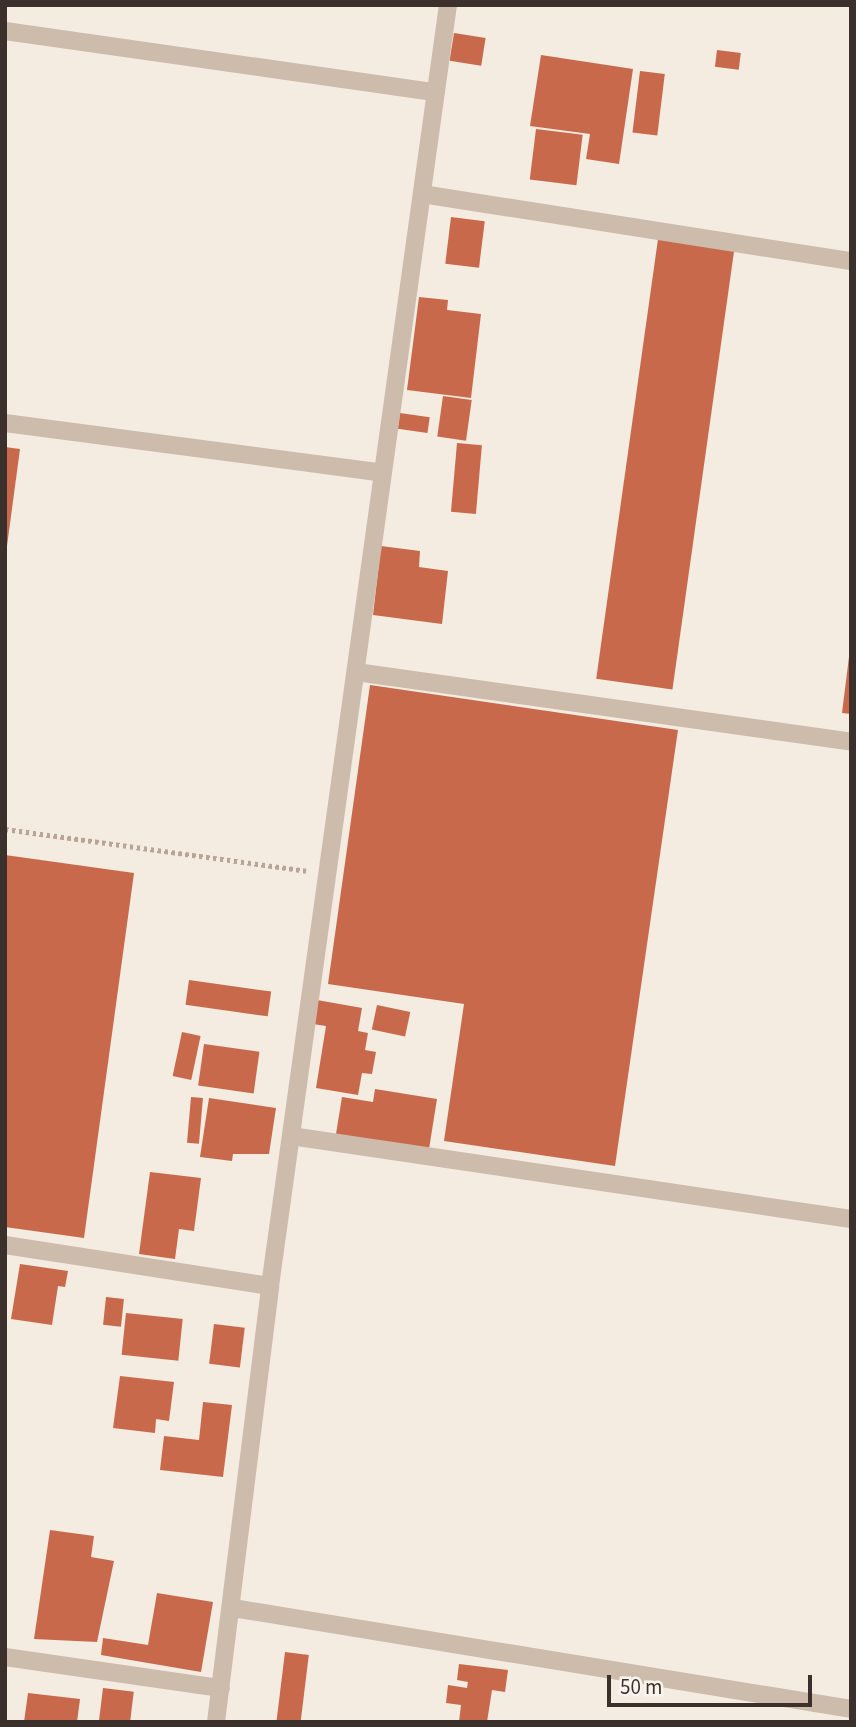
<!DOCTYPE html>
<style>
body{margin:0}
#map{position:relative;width:856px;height:1727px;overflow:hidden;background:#f4ebe1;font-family:"Source Sans 3",sans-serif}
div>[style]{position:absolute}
.building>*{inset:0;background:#c8694b;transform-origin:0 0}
.path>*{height:4.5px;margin-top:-2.25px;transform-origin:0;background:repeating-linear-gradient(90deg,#b9a596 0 3.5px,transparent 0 7px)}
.street>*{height:18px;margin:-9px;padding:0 9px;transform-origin:9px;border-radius:9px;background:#cdbbac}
span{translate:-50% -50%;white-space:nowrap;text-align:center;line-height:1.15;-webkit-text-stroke:5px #fbf5ee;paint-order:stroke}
.frame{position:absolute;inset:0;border:7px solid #3b302b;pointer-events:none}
.scale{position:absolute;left:607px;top:1675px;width:205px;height:32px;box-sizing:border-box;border:4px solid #3b302b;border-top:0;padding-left:9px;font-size:21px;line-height:24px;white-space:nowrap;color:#3b302b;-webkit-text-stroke:5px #fbf5ee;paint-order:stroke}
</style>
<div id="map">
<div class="building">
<div style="left:454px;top:33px;width:32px;height:28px;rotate:9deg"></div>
<div style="left:717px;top:50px;width:24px;height:17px;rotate:7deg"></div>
<div style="clip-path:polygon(541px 55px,633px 69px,619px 164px,586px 159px,590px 134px,530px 126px)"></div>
<div style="left:640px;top:71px;width:25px;height:62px;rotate:7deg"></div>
<div style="left:536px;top:129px;width:47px;height:51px;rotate:7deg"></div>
<div style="left:451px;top:217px;width:34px;height:47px;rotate:7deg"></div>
<div style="left:658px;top:239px;width:77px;height:444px;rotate:8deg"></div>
<div style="clip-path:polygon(419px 297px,448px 300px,447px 310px,481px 314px,471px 398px,407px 390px)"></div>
<div style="left:443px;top:396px;width:29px;height:41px;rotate:8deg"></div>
<div style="left:400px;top:413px;width:30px;height:16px;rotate:8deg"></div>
<div style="left:457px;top:443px;width:25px;height:69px;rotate:5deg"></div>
<div style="clip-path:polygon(5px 447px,20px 449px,7px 546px,5px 545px)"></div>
<div style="clip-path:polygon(381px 546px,420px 551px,419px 567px,448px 571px,442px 624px,373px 615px)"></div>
<div style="clip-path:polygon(849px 657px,851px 657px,851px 714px,842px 713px)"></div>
<div style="clip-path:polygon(370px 685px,678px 730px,615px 1166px,444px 1141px,464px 1004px,328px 984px)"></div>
<div style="clip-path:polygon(5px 855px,134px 873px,84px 1238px,5px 1227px)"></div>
<div style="left:189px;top:980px;width:83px;height:25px;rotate:8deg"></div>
<div style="clip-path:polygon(317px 1000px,362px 1008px,358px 1031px,368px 1033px,365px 1050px,376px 1052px,372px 1074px,362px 1073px,358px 1095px,316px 1088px,326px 1026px,313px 1024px)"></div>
<div style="left:377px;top:1005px;width:34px;height:25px;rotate:12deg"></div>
<div style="left:182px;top:1032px;width:19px;height:45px;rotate:12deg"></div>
<div style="left:204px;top:1044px;width:56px;height:42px;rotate:8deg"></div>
<div style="clip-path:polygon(375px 1089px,437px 1099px,429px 1149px,336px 1134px,342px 1097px,373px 1102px)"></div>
<div style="left:191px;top:1097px;width:12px;height:46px;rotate:5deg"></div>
<div style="clip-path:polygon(209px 1098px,276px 1108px,269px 1154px,233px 1154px,232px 1161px,200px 1157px)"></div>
<div style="clip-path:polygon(150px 1172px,201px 1178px,194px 1231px,179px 1229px,175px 1259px,139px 1254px)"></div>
<div style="clip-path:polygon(20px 1264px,68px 1271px,65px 1287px,58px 1286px,52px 1325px,11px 1319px)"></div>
<div style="left:106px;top:1297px;width:18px;height:28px;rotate:6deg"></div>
<div style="left:126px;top:1313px;width:57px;height:42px;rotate:6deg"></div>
<div style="left:214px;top:1324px;width:31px;height:40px;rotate:7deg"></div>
<div style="clip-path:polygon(120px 1376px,174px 1382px,169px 1421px,156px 1419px,155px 1433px,113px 1428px)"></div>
<div style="clip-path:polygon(203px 1402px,232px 1405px,223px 1477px,160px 1470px,164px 1436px,199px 1440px)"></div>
<div style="clip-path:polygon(50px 1530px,94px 1536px,91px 1557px,114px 1561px,97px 1642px,34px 1639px)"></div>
<div style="clip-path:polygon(157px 1593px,213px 1602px,201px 1672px,101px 1655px,103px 1638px,148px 1645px)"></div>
<div style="left:285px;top:1652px;width:24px;height:71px;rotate:7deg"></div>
<div style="clip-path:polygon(459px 1664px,508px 1670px,505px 1692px,492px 1690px,487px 1722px,459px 1722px,461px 1705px,446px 1703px,448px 1685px,467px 1688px,468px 1682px,457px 1680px)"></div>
<div style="left:103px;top:1688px;width:31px;height:34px;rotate:7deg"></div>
<div style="clip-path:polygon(28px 1693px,80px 1699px,77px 1722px,24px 1722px)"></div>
</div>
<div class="path">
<div style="left:5px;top:829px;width:304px;rotate:7.9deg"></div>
</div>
<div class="street">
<div style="left:5px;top:31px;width:435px;rotate:8.1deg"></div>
<div style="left:422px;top:194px;width:434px;rotate:8.9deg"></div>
<div style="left:5px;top:423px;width:381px;rotate:7.5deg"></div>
<div style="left:356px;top:672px;width:500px;rotate:8deg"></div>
<div style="left:291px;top:1136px;width:566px;rotate:8.43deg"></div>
<div style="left:5px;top:1245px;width:268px;rotate:8.8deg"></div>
<div style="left:233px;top:1608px;width:626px;rotate:9.28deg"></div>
<div style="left:5px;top:1657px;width:218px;rotate:8.2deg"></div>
<div style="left:216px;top:1722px;width:439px;rotate:-82.9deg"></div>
<div style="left:270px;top:1286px;width:1293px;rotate:-82.09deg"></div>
</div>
<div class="frame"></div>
<div class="scale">50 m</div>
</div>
